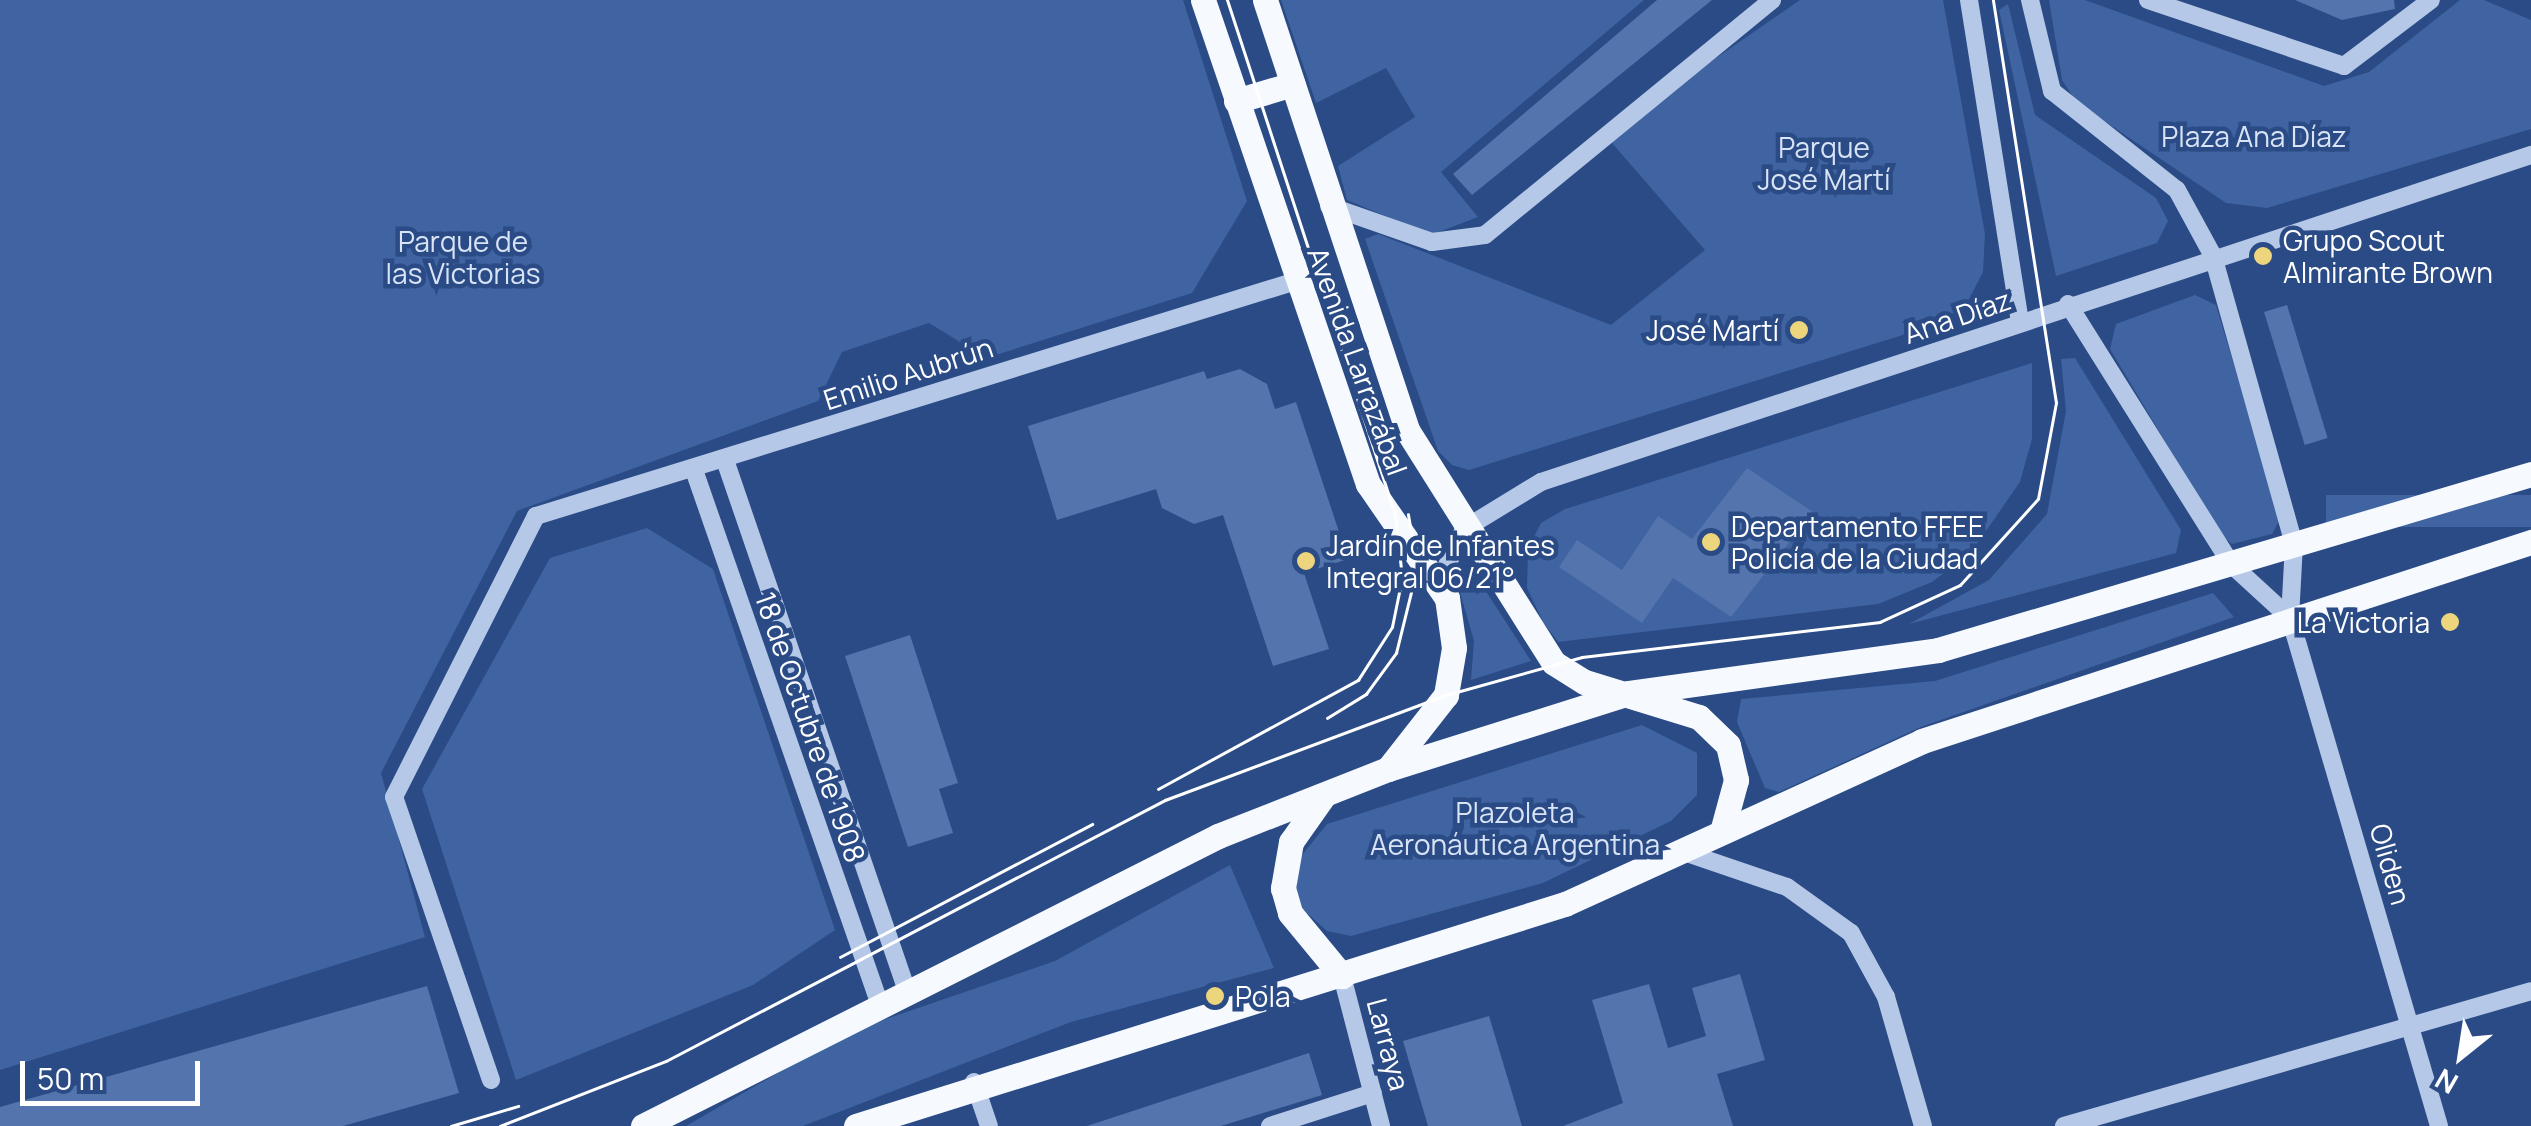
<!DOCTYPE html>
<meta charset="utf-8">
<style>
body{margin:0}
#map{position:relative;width:2531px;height:1126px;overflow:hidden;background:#2a4b85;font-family:Manrope,sans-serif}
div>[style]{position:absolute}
.green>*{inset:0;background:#3f64a1;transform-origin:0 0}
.building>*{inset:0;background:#5374ac;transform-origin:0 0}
.minor>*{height:18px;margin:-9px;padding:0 9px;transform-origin:9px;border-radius:9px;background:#b5c8e7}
.major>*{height:25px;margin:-12.5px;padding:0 12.5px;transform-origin:12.5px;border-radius:12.5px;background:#f6f9fe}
.tram>*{height:2.5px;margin:-1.25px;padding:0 1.25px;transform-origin:1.25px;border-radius:1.25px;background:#fff}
.dots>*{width:28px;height:28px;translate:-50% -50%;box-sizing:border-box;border:5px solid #2a4b85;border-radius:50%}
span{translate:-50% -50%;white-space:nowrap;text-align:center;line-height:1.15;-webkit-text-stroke:9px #2a4b85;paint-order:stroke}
.park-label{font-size:28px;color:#d8e3f6}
.poi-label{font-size:28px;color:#fff}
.left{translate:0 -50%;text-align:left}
.right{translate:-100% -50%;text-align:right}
.street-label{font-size:28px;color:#fff}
.north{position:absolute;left:2411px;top:1006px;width:100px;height:100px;-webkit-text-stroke:8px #2a4b85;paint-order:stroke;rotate:210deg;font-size:28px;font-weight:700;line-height:40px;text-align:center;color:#fff}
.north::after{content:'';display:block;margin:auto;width:35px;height:45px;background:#fff;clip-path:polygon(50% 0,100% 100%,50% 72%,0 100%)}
.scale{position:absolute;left:20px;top:1061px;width:180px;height:45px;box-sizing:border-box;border:5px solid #fff;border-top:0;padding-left:12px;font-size:30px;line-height:35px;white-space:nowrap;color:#fff;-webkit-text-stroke:8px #2a4b85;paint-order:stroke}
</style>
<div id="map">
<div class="green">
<div style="clip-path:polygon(0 0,1183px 0,1247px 201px,1192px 293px,986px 358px,929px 323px,842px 352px,818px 401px,517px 511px,381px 773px,425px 937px,0 1070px)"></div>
<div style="clip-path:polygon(1281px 0,1644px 0,1441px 172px,1478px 217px,1431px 235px,1347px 200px,1338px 166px,1415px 117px,1386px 68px,1316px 103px)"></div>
<div style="clip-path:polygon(1800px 0,1943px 0,1985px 234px,1983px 272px,1966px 305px,1935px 325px,1469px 470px,1452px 465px,1438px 451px,1365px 239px,1378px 234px,1611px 325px,1705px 250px,1605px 135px)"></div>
<div style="clip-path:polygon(2049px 0,2085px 0,2324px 86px,2369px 72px,2460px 0,2484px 0,2531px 20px,2531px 129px,2267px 208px,2226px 203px,2076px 102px,2062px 80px)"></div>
<div style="clip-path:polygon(2008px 4px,2035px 115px,2156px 198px,2168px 221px,2157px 243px,2056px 276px,1999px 10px)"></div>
<div style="clip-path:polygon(2195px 295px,2216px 305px,2280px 519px,2272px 534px,2232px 544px,2221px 535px,2110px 349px,2116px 324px)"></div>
<div style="clip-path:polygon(2075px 358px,2181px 530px,2176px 553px,1909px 624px,1989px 580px,2047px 514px,2066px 411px,2061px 359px)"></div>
<div style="clip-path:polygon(2032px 363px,2032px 439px,2020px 482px,1970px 554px,1932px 582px,1878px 604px,1558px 642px,1543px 622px,1527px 588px,1528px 549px,1541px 523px,1565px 509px)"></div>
<div style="left:2531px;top:495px;width:32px;height:205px;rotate:90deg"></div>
<div style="clip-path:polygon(647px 528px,713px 569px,835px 930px,753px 985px,516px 1080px,422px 789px,550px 558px)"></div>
<div style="clip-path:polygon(1478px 579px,1531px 661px,1471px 680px,1474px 641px,1460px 592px)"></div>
<div style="clip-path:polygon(2213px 593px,2234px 617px,1921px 727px,1779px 792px,1765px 788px,1737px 722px,1741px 699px,1935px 681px)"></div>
<div style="clip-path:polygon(1642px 725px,1697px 753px,1697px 795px,1671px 821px,1543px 883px,1351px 936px,1327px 931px,1299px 906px,1294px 865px,1327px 824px)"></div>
<div style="clip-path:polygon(1230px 865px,1274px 968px,1071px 1022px,803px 1126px,686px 1126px,851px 1031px,1055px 961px)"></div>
</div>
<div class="building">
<div style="clip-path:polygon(1657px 0,1712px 0,1472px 195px,1453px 174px)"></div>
<div style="clip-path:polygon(2295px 0,2394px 0,2395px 9px,2342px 20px)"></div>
<div style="left:2287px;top:305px;width:139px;height:24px;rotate:73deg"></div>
<div style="clip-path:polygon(1240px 369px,1267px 384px,1275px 409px,1296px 402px,1348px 559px,1304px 573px,1329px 649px,1273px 666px,1223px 515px,1194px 524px,1162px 508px,1156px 489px,1057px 520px,1028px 426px,1204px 371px,1207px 379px)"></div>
<div style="clip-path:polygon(1747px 468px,1813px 512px,1731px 617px,1673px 578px,1642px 623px,1559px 567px,1577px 540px,1622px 570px,1658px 516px,1692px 539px)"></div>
<div style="clip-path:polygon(910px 635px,958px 783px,939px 789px,953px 833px,908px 847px,845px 656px)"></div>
<div style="clip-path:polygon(1740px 974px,1765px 1060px,1717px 1074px,1733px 1126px,1563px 1126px,1623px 1103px,1592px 1000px,1649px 984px,1668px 1048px,1706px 1036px,1692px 988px)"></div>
<div style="clip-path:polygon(427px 986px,459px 1093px,343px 1126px,0 1126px,0 1107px)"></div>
<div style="clip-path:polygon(1489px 1016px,1522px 1126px,1428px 1126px,1403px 1041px)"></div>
<div style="clip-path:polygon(1309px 1053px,1322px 1095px,1221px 1126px,1087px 1126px)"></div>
</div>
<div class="minor">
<div style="left:1969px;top:0;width:327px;rotate:81deg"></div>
<div style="left:2030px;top:0;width:94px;rotate:76.4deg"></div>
<div style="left:2052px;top:91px;width:159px;rotate:38.4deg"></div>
<div style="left:2177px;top:190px;width:75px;rotate:61.4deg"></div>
<div style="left:2213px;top:256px;width:299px;rotate:74.3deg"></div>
<div style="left:2294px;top:544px;width:74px;rotate:93.1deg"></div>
<div style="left:2290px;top:618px;width:529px;rotate:73.65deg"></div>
<div style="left:2148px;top:0;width:207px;rotate:18.6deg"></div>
<div style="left:2344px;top:66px;width:109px;rotate:-37.2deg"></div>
<div style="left:1329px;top:206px;width:109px;rotate:19.3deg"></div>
<div style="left:1432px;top:242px;width:53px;rotate:-7.5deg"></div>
<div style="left:1485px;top:235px;width:371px;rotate:-39.3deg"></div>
<div style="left:2068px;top:304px;width:307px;rotate:57.9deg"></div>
<div style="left:2231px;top:564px;width:80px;rotate:42.5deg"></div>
<div style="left:725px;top:460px;width:558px;rotate:71.08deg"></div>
<div style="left:694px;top:470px;width:563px;rotate:70.83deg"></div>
<div style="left:1440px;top:580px;width:56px;rotate:-64.8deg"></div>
<div style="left:1464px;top:529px;width:90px;rotate:-31.4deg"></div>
<div style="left:1541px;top:482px;width:1043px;rotate:-18.28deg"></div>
<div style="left:1681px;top:851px;width:112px;rotate:18.8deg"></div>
<div style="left:1787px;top:887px;width:79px;rotate:35.7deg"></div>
<div style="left:1851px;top:933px;width:73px;rotate:61.3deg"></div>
<div style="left:1886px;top:997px;width:134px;rotate:74deg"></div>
<div style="left:1342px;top:976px;width:155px;rotate:75.4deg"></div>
<div style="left:491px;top:1080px;width:299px;rotate:-108.9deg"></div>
<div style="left:394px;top:797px;width:315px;rotate:-63.2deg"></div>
<div style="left:536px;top:516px;width:796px;rotate:-17.18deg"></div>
<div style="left:974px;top:1082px;width:46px;rotate:71.2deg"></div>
<div style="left:1270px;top:1126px;width:108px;rotate:-17.8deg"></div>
<div style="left:2064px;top:1126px;width:486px;rotate:-16.1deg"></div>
</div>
<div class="major">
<div style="left:1203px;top:0;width:511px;rotate:71.18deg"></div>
<div style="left:1368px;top:484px;width:139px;rotate:55.3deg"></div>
<div style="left:1447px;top:598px;width:50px;rotate:82deg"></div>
<div style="left:1454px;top:648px;width:48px;rotate:99.7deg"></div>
<div style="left:1446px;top:695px;width:94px;rotate:128.1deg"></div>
<div style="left:1265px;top:0;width:453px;rotate:71.7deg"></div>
<div style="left:1407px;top:430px;width:275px;rotate:57.8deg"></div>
<div style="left:1554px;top:663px;width:36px;rotate:32deg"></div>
<div style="left:1585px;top:682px;width:119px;rotate:17.1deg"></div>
<div style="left:1699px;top:717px;width:40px;rotate:44deg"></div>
<div style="left:1728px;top:745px;width:36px;rotate:77deg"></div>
<div style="left:1736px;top:780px;width:50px;rotate:105.2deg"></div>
<div style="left:1236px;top:101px;width:59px;rotate:-16.6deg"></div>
<div style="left:1324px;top:795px;width:57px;rotate:125.1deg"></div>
<div style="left:1291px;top:842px;width:47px;rotate:99.9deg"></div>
<div style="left:1283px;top:888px;width:26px;rotate:74deg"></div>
<div style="left:1290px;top:913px;width:82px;rotate:50.5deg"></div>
<div style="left:643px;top:1126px;width:644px;rotate:-26.76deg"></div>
<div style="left:1218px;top:836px;width:183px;rotate:-21.5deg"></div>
<div style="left:1388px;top:769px;width:253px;rotate:-17.5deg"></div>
<div style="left:1629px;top:693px;width:312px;rotate:-7.9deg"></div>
<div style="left:1938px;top:650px;width:619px;rotate:-16.53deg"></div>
<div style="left:856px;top:1126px;width:743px;rotate:-17.39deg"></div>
<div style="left:1565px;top:904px;width:392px;rotate:-24.5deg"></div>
<div style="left:1922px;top:741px;width:641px;rotate:-18.1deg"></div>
</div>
<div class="tram">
<div style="left:1327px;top:718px;width:46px;rotate:-31.6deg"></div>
<div style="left:1366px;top:694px;width:51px;rotate:-53.8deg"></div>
<div style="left:1396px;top:653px;width:88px;rotate:-76.1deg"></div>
<div style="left:1417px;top:568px;width:54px;rotate:-99.6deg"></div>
<div style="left:1158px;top:789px;width:228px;rotate:-28.6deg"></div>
<div style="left:1358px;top:680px;width:63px;rotate:-57.3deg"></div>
<div style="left:1392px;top:627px;width:50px;rotate:-78.5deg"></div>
<div style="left:1402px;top:578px;width:63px;rotate:-96.3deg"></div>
<div style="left:1395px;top:515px;width:542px;rotate:-108.07deg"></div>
<div style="left:840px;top:957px;width:285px;rotate:-27.8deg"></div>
<div style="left:451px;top:1126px;width:70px;rotate:-16.6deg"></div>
<div style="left:500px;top:1126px;width:178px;rotate:-21.4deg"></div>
<div style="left:666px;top:1061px;width:563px;rotate:-27.61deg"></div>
<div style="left:1165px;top:800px;width:300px;rotate:-20.5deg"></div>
<div style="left:1446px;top:695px;width:141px;rotate:-15.6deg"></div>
<div style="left:1582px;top:657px;width:300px;rotate:-6.7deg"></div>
<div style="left:1880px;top:622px;width:88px;rotate:-24.8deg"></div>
<div style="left:1960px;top:585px;width:116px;rotate:-47.8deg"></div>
<div style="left:2038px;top:499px;width:98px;rotate:-79.4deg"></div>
<div style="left:2056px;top:403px;width:408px;rotate:-98.9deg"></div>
</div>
<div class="dots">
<div style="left:2263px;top:256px;background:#edd57d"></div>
<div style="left:1799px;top:330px;background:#edd57d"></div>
<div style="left:1711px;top:542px;background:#edd57d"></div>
<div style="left:1306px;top:561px;background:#edd57d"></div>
<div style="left:2450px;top:622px;background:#edd57d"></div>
<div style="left:1215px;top:996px;background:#edd57d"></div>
</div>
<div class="park-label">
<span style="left:2254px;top:136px">Plaza Ana Díaz</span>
<span style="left:1824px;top:163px">Parque<br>José Martí</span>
<span style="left:463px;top:257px">Parque de<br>las Victorias</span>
<span style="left:1515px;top:828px">Plazoleta<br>Aeronáutica Argentina</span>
</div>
<div class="poi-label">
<span class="left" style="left:2283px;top:256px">Grupo Scout<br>Almirante Brown</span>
<span class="right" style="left:1779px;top:330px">José Martí</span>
<span class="left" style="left:1731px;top:542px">Departamento FFEE<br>Policía de la Ciudad</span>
<span class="left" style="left:1326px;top:561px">Jardín de Infantes<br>Integral 06/21°</span>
<span class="right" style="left:2430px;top:622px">La Victoria</span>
<span class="left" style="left:1235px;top:996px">Pola</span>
</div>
<div class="street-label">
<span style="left:1957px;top:316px;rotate:-19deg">Ana Díaz</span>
<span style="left:1358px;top:361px;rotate:70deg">Avenida Larrazábal</span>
<span style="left:908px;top:373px;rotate:-18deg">Emilio Aubrún</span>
<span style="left:811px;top:727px;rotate:71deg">18 de Octubre de 1908</span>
<span style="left:2391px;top:864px;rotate:74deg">Oliden</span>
<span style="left:1389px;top:1044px;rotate:75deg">Larraya</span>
</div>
<div class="north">N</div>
<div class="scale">50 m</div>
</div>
